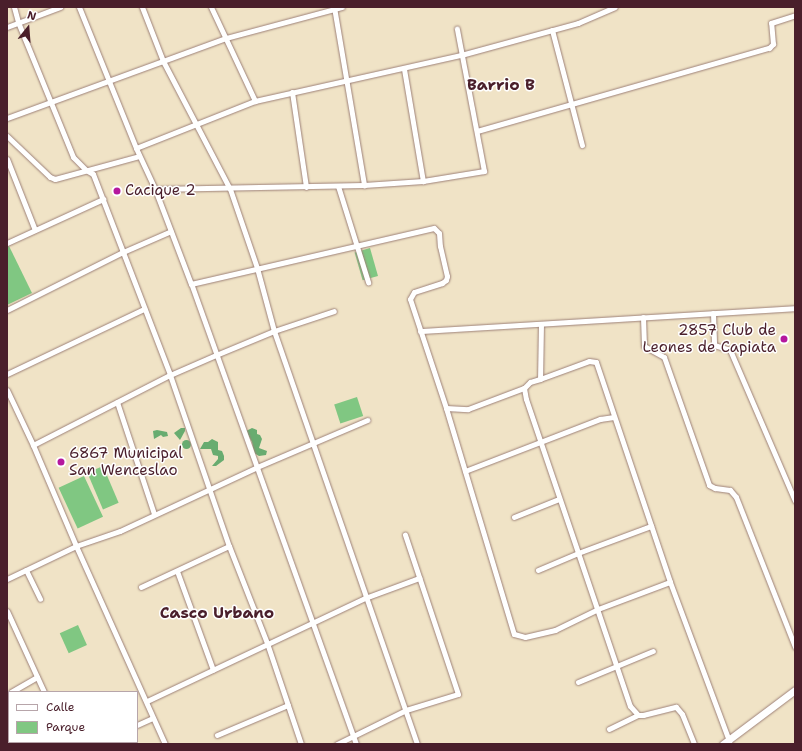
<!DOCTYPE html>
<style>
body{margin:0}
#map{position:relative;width:802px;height:751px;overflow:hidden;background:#f0e3c6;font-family:"Shantell Sans",sans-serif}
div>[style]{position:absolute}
.green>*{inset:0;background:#80c782;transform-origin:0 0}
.forest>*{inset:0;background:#68ac70}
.round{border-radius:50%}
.roads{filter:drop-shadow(0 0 1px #9d8178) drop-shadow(0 0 1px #9d8178)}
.minor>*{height:5px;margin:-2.5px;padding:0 2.5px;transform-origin:2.5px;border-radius:2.5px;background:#fff}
.secondary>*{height:7px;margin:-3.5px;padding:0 3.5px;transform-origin:3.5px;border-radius:3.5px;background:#fff}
.dots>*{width:11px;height:11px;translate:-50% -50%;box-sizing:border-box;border:2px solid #fff;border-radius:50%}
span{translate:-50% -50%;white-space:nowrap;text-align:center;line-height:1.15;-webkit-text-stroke:3px #fff;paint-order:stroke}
.poi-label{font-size:15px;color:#4a1f2b}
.left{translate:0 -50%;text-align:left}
.right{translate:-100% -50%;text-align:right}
.neighbourhood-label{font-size:16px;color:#4a1f2b;font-weight:700}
.frame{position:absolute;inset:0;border:8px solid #4a1f2b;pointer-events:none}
.legend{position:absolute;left:8px;top:691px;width:130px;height:52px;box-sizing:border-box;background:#fff;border:1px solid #b7a5aa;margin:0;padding:5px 7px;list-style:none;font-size:12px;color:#4a1f2b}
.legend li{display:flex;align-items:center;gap:8px;height:20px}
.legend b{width:20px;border:1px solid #b7a5aa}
.north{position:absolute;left:8px;top:8px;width:40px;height:40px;-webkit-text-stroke:3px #fff;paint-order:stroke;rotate:17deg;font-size:11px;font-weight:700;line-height:16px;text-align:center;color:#4a1f2b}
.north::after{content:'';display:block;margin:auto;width:14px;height:18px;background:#4a1f2b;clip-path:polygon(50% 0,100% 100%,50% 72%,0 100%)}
</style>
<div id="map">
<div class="green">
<div style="clip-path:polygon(9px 246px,32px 293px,7px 305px,7px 247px)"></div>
<div style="left:370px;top:248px;width:29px;height:16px;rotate:74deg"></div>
<div style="left:357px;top:397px;width:20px;height:24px;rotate:72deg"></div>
<div style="left:103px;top:466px;width:40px;height:17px;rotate:67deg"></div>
<div style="left:84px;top:476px;width:45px;height:28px;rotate:65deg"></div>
<div style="left:78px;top:625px;width:22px;height:20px;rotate:66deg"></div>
</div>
<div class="forest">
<div style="clip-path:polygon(181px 428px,185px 428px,185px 431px,180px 440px,174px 433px)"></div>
<div style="clip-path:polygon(252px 428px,257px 430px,257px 434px,260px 435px,262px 439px,259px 448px,267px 451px,266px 455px,259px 456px,254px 453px,252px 442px,246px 431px)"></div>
<div style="clip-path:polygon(157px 430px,167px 432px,168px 436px,163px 437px,161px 435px,154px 439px,153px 431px)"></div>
<div style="clip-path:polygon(212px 439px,218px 442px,218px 450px,222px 451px,224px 456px,224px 460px,216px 466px,212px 466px,218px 459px,218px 456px,213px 455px,211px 449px,200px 449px,204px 442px,208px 442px)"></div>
<div class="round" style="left:181.5px;top:439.5px;width:9px;height:9px"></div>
</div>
<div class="roads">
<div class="minor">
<div style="left:14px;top:7px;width:16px;rotate:75deg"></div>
<div style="left:18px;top:22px;width:146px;rotate:67.8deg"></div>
<div style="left:73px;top:157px;width:18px;rotate:45deg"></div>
<div style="left:86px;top:170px;width:8px;rotate:30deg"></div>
<div style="left:93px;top:174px;width:215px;rotate:69deg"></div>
<div style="left:170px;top:375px;width:181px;rotate:71deg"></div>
<div style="left:229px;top:546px;width:104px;rotate:68.6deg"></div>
<div style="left:267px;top:643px;width:107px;rotate:71.4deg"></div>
<div style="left:79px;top:7px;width:152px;rotate:68deg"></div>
<div style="left:142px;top:7px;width:58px;rotate:68.7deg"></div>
<div style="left:163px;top:61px;width:144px;rotate:62.4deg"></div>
<div style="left:230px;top:189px;width:83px;rotate:71.1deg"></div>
<div style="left:257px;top:268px;width:65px;rotate:74.9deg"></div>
<div style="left:274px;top:331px;width:437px;rotate:70.9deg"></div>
<div style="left:211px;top:7px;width:104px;rotate:64.9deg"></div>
<div style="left:334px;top:7px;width:181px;rotate:80.4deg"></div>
<div style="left:7px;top:27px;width:57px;rotate:-20.7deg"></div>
<div style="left:552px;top:30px;width:119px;rotate:75.4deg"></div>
<div style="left:404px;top:69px;width:114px;rotate:80.4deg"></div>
<div style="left:292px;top:92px;width:96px;rotate:81.6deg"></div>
<div style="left:7px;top:118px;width:233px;rotate:-20.1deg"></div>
<div style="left:226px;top:38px;width:120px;rotate:-15deg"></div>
<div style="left:477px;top:131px;width:304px;rotate:-15.9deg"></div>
<div style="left:769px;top:48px;width:6px;rotate:-45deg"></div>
<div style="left:773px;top:44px;width:21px;rotate:-95deg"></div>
<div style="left:771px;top:23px;width:25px;rotate:-18deg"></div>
<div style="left:7px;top:136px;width:59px;rotate:43.6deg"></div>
<div style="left:50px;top:177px;width:5px;rotate:22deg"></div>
<div style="left:55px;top:179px;width:87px;rotate:-15.3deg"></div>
<div style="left:7px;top:159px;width:76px;rotate:68.5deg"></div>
<div style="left:338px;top:186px;width:101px;rotate:72.6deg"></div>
<div style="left:155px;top:189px;width:209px;rotate:-1.1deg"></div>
<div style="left:364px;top:185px;width:59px;rotate:-3.9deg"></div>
<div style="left:423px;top:181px;width:62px;rotate:-9.3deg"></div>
<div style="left:484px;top:171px;width:145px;rotate:-100.8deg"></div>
<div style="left:7px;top:243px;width:106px;rotate:-24.6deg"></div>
<div style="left:191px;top:284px;width:249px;rotate:-13deg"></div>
<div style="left:434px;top:228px;width:7px;rotate:45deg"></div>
<div style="left:439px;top:233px;width:13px;rotate:86deg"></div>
<div style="left:440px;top:246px;width:31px;rotate:77deg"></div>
<div style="left:447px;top:276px;width:4px;rotate:104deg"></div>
<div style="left:446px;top:280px;width:5px;rotate:143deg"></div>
<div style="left:442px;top:283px;width:29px;rotate:162deg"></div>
<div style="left:414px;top:292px;width:8px;rotate:120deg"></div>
<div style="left:410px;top:299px;width:115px;rotate:71.7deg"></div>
<div style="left:446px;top:408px;width:22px;rotate:3deg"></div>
<div style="left:468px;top:409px;width:60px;rotate:-20.6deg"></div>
<div style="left:7px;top:310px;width:130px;rotate:-26.6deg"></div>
<div style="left:123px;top:252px;width:52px;rotate:-23.6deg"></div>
<div style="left:713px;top:313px;width:32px;rotate:88deg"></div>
<div style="left:714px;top:345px;width:17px;rotate:17deg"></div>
<div style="left:730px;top:350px;width:164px;rotate:66.7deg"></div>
<div style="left:643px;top:317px;width:29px;rotate:88deg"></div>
<div style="left:644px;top:346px;width:23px;rotate:29deg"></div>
<div style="left:664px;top:357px;width:136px;rotate:70.6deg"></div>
<div style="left:709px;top:485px;width:7px;rotate:27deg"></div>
<div style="left:715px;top:488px;width:15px;rotate:8deg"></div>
<div style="left:730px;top:490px;width:9px;rotate:49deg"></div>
<div style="left:736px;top:497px;width:161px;rotate:68.5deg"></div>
<div style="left:541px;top:324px;width:55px;rotate:91deg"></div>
<div style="left:540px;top:379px;width:10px;rotate:163deg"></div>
<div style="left:530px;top:382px;width:8px;rotate:135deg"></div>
<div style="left:524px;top:388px;width:11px;rotate:80deg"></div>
<div style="left:526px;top:399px;width:324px;rotate:71.3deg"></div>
<div style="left:630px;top:706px;width:12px;rotate:48deg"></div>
<div style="left:638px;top:715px;width:5px"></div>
<div style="left:643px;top:715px;width:34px;rotate:-14deg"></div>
<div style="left:676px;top:707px;width:9px;rotate:49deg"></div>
<div style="left:682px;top:714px;width:32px;rotate:68deg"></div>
<div style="left:420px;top:331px;width:376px;rotate:-3.5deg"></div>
<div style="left:7px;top:374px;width:152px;rotate:-25.4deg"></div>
<div style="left:540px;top:379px;width:52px;rotate:-20.2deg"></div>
<div style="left:589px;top:361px;width:7px;rotate:8deg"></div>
<div style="left:596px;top:362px;width:232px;rotate:71.4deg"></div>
<div style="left:670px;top:582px;width:170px;rotate:69.6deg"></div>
<div style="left:7px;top:390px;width:61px;rotate:64.7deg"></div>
<div style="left:33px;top:445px;width:110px;rotate:66.9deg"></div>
<div style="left:76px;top:546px;width:217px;rotate:65.8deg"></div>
<div style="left:117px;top:402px;width:118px;rotate:71.7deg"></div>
<div style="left:446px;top:408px;width:236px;rotate:73.3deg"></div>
<div style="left:514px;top:634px;width:11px;rotate:15deg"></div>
<div style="left:525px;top:637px;width:31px;rotate:-13deg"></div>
<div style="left:555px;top:630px;width:48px;rotate:-26deg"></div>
<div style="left:598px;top:609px;width:77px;rotate:-20.6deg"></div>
<div style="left:33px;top:445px;width:154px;rotate:-27.1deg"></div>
<div style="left:170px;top:375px;width:50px;rotate:-23.5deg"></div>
<div style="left:216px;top:355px;width:63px;rotate:-22.5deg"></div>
<div style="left:274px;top:331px;width:63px;rotate:-18.4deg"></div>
<div style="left:465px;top:471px;width:145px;rotate:-21.1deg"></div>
<div style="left:600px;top:419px;width:14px;rotate:-8deg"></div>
<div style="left:514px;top:517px;width:48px;rotate:-21.8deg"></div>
<div style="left:26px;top:570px;width:32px;rotate:64deg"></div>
<div style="left:538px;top:570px;width:43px;rotate:-23deg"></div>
<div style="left:578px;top:553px;width:78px;rotate:-20.3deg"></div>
<div style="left:177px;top:571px;width:105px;rotate:70deg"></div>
<div style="left:7px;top:579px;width:76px;rotate:-25.6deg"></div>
<div style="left:76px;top:546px;width:46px;rotate:-18.8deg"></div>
<div style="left:120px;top:531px;width:151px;rotate:-25deg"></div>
<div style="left:257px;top:467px;width:120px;rotate:-23.1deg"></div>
<div style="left:141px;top:587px;width:97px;rotate:-25deg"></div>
<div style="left:7px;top:611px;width:89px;rotate:65.4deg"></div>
<div style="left:578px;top:682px;width:81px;rotate:-22.5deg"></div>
<div style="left:11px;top:692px;width:30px;rotate:-30deg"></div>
<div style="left:147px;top:701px;width:241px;rotate:-25.3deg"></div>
<div style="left:365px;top:598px;width:58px;rotate:-20.3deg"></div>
<div style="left:137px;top:725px;width:17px;rotate:-24deg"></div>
<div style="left:609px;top:729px;width:32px;rotate:-26deg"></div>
<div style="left:217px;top:735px;width:77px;rotate:-22.9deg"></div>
<div style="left:69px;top:742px;width:2px;rotate:63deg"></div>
<div style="left:95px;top:744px;width:4px;rotate:-27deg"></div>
<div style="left:337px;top:744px;width:77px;rotate:-26.2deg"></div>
<div style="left:406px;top:710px;width:54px;rotate:-17.1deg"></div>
<div style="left:458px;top:694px;width:168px;rotate:-108.4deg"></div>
<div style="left:356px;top:744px;width:489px;rotate:-109.7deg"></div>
<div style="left:191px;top:284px;width:102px;rotate:-110.8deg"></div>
<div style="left:155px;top:189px;width:45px;rotate:-114.9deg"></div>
<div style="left:136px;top:148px;width:128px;rotate:-21.6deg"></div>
<div style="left:255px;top:101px;width:211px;rotate:-12.6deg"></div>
<div style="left:461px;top:55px;width:121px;rotate:-15.3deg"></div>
<div style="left:578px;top:23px;width:40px;rotate:-23.4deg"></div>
</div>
<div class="secondary">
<div style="left:723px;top:744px;width:90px;rotate:-36.9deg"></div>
</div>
</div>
<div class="dots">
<div style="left:117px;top:191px;background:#b5179e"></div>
<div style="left:784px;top:339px;background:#b5179e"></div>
<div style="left:61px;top:462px;background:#b5179e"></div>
</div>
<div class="poi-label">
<span class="left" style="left:125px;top:191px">Cacique 2</span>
<span class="right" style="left:776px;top:339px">2857 Club de<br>Leones de Capiata</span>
<span class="left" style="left:69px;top:462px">6867 Municipal<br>San Wenceslao</span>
</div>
<div class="neighbourhood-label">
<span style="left:501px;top:85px">Barrio B</span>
<span style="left:217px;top:613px">Casco Urbano</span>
</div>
<div class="frame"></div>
<ul class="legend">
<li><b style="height:5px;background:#fff"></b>Calle</li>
<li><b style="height:11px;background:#80c782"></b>Parque</li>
</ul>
<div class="north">N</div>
</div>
